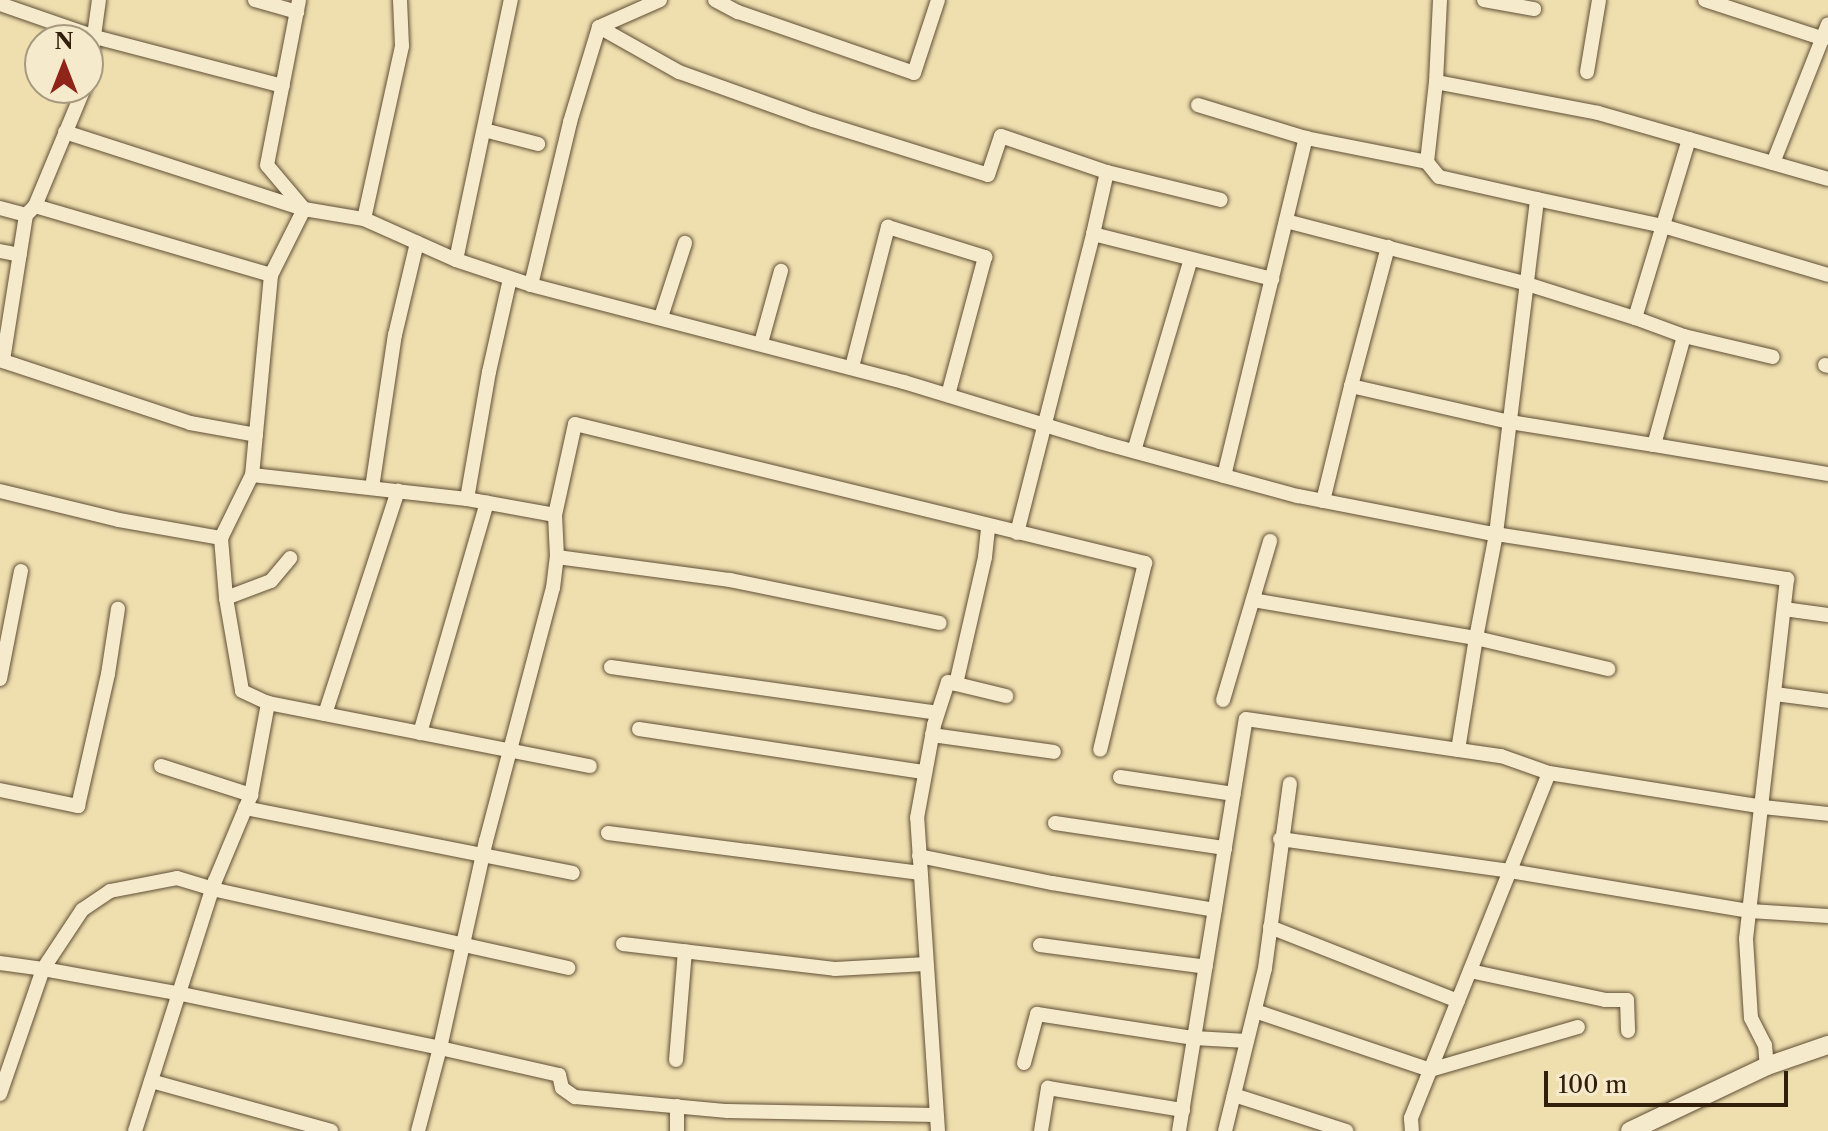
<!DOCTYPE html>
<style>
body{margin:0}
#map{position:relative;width:1828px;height:1131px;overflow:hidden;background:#efdfaf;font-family:"Libre Caslon Text",serif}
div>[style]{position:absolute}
.roads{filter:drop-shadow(0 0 2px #604f35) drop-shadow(0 0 2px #604f35)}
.minor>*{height:14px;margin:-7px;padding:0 7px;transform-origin:7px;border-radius:7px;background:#f5eacb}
.secondary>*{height:18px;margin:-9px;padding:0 9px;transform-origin:9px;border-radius:9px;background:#f5eacb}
span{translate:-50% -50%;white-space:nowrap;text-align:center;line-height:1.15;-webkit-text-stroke:8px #f5eacb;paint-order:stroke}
.north{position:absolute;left:24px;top:24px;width:80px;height:80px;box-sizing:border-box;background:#f5eacb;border:2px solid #a7997f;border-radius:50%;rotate:0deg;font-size:22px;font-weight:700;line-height:32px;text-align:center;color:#311f0c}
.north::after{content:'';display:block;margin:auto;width:28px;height:36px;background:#8f2418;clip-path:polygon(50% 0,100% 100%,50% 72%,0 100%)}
.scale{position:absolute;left:1544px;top:1071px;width:244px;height:36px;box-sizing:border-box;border:4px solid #311f0c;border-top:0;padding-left:10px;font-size:24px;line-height:28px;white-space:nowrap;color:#311f0c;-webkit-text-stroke:6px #f5eacb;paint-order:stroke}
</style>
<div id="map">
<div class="roads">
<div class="minor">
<div style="left:255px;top:0;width:44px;rotate:15.9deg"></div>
<div style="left:660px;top:0;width:67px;rotate:156.1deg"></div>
<div style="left:599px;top:27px;width:92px;rotate:29.4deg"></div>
<div style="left:679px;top:72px;width:142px;rotate:19.7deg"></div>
<div style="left:813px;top:120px;width:183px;rotate:17.4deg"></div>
<div style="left:988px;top:175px;width:41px;rotate:-71.6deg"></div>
<div style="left:1001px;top:136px;width:112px;rotate:18.8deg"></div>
<div style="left:1107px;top:172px;width:64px;rotate:102.7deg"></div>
<div style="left:1093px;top:234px;width:185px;rotate:14.1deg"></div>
<div style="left:715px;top:0;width:26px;rotate:28deg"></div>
<div style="left:738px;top:12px;width:186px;rotate:19.1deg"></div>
<div style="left:914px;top:73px;width:77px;rotate:-71.8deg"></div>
<div style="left:1484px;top:0;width:51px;rotate:10.2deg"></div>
<div style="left:1705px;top:0;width:125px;rotate:18.1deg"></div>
<div style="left:0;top:4px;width:101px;rotate:19.2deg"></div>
<div style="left:95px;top:37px;width:194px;rotate:14.6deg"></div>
<div style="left:1587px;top:72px;width:73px;rotate:-80.5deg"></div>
<div style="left:88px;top:79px;width:80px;rotate:-82.1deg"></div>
<div style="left:1436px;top:82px;width:82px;rotate:-87.2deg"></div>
<div style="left:1198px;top:105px;width:113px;rotate:17deg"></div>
<div style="left:484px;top:130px;width:56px;rotate:14.5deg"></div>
<div style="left:65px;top:132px;width:251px;rotate:17.9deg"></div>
<div style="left:304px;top:209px;width:57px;rotate:-130.1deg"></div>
<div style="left:267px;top:165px;width:168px;rotate:-79deg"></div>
<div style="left:1773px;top:163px;width:149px;rotate:-68.4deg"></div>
<div style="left:1107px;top:172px;width:117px;rotate:13.8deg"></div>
<div style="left:1537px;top:199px;width:129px;rotate:12.1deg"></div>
<div style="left:1663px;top:226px;width:172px;rotate:16.5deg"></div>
<div style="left:35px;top:206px;width:128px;rotate:-67.4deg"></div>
<div style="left:0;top:208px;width:27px;rotate:15deg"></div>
<div style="left:26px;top:215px;width:13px;rotate:-45deg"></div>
<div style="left:35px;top:206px;width:246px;rotate:16.3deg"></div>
<div style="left:271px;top:275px;width:201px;rotate:95.4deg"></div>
<div style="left:26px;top:215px;width:148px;rotate:99deg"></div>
<div style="left:3px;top:361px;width:197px;rotate:18.3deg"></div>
<div style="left:190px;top:423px;width:67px;rotate:10.3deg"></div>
<div style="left:364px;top:219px;width:177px;rotate:-77.6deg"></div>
<div style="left:402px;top:46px;width:46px;rotate:-92.5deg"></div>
<div style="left:1286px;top:221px;width:249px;rotate:14.6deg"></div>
<div style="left:1527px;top:284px;width:113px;rotate:17.5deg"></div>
<div style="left:0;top:251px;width:20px;rotate:11deg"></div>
<div style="left:456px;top:260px;width:266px;rotate:-78.1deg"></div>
<div style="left:271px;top:275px;width:74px;rotate:-63.4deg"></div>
<div style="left:304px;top:209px;width:61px;rotate:9.5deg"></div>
<div style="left:364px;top:219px;width:101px;rotate:24deg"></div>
<div style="left:456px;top:260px;width:79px;rotate:18.4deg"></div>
<div style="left:531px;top:285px;width:385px;rotate:14.6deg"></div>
<div style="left:904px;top:382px;width:205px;rotate:17deg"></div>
<div style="left:1100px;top:442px;width:205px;rotate:15.3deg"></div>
<div style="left:1298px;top:496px;width:195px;rotate:11deg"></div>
<div style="left:1489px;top:533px;width:302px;rotate:8.8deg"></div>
<div style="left:1787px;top:579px;width:362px;rotate:96.5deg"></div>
<div style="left:1746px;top:939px;width:79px;rotate:86.4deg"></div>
<div style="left:1751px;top:1018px;width:30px;rotate:63deg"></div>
<div style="left:1765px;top:1045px;width:21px;rotate:85deg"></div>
<div style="left:531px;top:285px;width:168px;rotate:-76.5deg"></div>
<div style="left:570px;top:122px;width:99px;rotate:-73deg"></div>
<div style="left:661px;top:317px;width:78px;rotate:-72deg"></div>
<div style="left:1684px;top:336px;width:91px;rotate:13.3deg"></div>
<div style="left:761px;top:343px;width:75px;rotate:-74.5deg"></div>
<div style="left:1825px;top:365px;width:3px;rotate:18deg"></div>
<div style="left:852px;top:367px;width:145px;rotate:-75.6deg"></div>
<div style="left:888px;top:227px;width:102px;rotate:17.2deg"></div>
<div style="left:985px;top:257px;width:143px;rotate:105deg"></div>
<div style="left:1351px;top:386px;width:144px;rotate:-75.1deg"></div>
<div style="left:1654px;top:445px;width:176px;rotate:9.5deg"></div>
<div style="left:1134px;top:451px;width:200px;rotate:-73.5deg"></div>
<div style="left:1224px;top:476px;width:348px;rotate:-76.4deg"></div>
<div style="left:1306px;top:138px;width:123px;rotate:11.2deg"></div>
<div style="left:1427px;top:162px;width:81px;rotate:-83.6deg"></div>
<div style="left:1436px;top:82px;width:165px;rotate:10.8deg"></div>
<div style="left:1598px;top:113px;width:239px;rotate:16deg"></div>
<div style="left:372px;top:488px;width:155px;rotate:-81.5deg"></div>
<div style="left:395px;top:335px;width:95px;rotate:-76.6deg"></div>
<div style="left:0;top:491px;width:122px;rotate:13.7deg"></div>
<div style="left:119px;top:520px;width:104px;rotate:10deg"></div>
<div style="left:221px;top:538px;width:60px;rotate:85.2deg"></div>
<div style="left:226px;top:598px;width:94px;rotate:80.2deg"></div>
<div style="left:242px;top:691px;width:29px;rotate:25deg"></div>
<div style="left:467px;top:499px;width:129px;rotate:-80.2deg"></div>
<div style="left:489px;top:372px;width:95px;rotate:-77.3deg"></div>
<div style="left:1323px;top:501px;width:118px;rotate:-76.3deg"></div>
<div style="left:1351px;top:386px;width:163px;rotate:12.8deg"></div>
<div style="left:1510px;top:422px;width:146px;rotate:9.1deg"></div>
<div style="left:1654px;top:445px;width:113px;rotate:-74.6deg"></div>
<div style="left:1684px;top:336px;width:52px;rotate:-159.8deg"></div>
<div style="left:1635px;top:318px;width:187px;rotate:-73.2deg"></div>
<div style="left:555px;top:515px;width:93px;rotate:-77.6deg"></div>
<div style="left:575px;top:424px;width:587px;rotate:13.7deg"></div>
<div style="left:1145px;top:563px;width:192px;rotate:103.5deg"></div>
<div style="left:1017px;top:533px;width:309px;rotate:-75.7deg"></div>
<div style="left:557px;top:557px;width:175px;rotate:7.6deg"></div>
<div style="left:730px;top:580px;width:214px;rotate:11.6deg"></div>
<div style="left:226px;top:598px;width:48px;rotate:-20.7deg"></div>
<div style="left:271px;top:581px;width:30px;rotate:-50deg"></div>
<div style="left:1253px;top:600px;width:226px;rotate:9.7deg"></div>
<div style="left:1476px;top:638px;width:106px;rotate:-79.1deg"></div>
<div style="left:1496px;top:534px;width:337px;rotate:-83deg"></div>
<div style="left:1537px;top:199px;width:100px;rotate:-167.3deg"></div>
<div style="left:1439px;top:177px;width:19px;rotate:-129deg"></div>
<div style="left:1784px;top:609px;width:44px;rotate:7.8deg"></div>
<div style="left:611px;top:667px;width:329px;rotate:8deg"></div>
<div style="left:0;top:679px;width:110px;rotate:-79deg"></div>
<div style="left:956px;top:684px;width:130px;rotate:-77.1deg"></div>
<div style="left:985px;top:557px;width:31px;rotate:-84deg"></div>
<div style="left:1775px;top:694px;width:53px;rotate:7.5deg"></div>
<div style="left:1223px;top:700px;width:166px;rotate:-73.5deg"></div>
<div style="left:325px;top:714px;width:235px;rotate:-71.9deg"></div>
<div style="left:639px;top:729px;width:289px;rotate:8.6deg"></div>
<div style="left:420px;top:733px;width:240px;rotate:-73.8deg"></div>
<div style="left:932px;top:735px;width:123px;rotate:7.9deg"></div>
<div style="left:1458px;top:750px;width:113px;rotate:-80.9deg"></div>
<div style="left:1476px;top:638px;width:136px;rotate:13.2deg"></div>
<div style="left:161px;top:766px;width:95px;rotate:17.9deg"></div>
<div style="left:1549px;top:773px;width:217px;rotate:9deg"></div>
<div style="left:1763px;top:807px;width:65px;rotate:6.1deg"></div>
<div style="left:1120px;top:777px;width:115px;rotate:8.5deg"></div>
<div style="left:0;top:790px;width:80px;rotate:11.6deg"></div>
<div style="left:78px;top:806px;width:135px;rotate:-77.2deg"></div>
<div style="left:108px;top:674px;width:66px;rotate:-81.3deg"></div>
<div style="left:245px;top:808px;width:334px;rotate:11.2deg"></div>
<div style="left:1055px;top:823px;width:172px;rotate:8.4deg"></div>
<div style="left:608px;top:833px;width:315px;rotate:7.3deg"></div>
<div style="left:1280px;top:839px;width:232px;rotate:7.9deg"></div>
<div style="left:1510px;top:871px;width:243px;rotate:9.5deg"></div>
<div style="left:1750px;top:911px;width:78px;rotate:3.7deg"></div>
<div style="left:919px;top:856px;width:136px;rotate:11.5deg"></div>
<div style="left:1052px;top:883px;width:165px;rotate:9.4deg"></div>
<div style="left:1270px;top:927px;width:202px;rotate:21.5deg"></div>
<div style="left:623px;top:944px;width:213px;rotate:6.7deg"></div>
<div style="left:835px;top:969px;width:91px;rotate:-3.1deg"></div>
<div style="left:1040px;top:945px;width:167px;rotate:7.5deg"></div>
<div style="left:0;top:963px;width:43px;rotate:7.9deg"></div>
<div style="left:43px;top:969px;width:71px;rotate:-56.5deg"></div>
<div style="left:82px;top:910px;width:34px;rotate:-34deg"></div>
<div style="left:110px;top:891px;width:68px;rotate:-11deg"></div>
<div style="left:177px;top:878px;width:37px;rotate:17deg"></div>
<div style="left:212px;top:889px;width:365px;rotate:12.5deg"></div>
<div style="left:1470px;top:971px;width:138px;rotate:12.1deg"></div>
<div style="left:1605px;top:1000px;width:22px"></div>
<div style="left:1627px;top:1000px;width:31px;rotate:88deg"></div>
<div style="left:1255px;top:1011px;width:185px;rotate:18.6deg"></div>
<div style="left:1430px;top:1070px;width:154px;rotate:-16.2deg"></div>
<div style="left:676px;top:1060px;width:109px;rotate:-85.3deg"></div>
<div style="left:1024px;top:1063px;width:51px;rotate:-75.1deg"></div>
<div style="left:1037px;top:1014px;width:159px;rotate:8.7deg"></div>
<div style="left:1194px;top:1038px;width:53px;rotate:3.2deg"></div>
<div style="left:151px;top:1081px;width:187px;rotate:15.5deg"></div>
<div style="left:0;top:1094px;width:132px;rotate:-71deg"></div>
<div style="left:43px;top:969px;width:136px;rotate:10.2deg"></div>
<div style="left:177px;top:993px;width:269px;rotate:11.8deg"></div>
<div style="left:440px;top:1048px;width:212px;rotate:-77.5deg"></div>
<div style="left:486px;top:841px;width:262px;rotate:-75.2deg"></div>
<div style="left:553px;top:588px;width:31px;rotate:-83deg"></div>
<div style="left:557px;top:557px;width:42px;rotate:-92.7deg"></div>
<div style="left:555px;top:515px;width:89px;rotate:-169.7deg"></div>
<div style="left:467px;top:499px;width:216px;rotate:-173.6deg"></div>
<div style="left:252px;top:475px;width:70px;rotate:116.2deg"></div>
<div style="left:1234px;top:1095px;width:118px;rotate:17.8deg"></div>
<div style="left:135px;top:1131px;width:262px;rotate:-72.3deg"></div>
<div style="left:215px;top:881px;width:93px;rotate:-67.3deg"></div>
<div style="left:251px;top:795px;width:94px;rotate:-79.5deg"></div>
<div style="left:268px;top:703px;width:328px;rotate:11.1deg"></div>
<div style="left:418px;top:1131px;width:86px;rotate:-75.2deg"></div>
<div style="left:440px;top:1048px;width:122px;rotate:12.8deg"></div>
<div style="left:559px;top:1075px;width:13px;rotate:77deg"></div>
<div style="left:562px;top:1088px;width:16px;rotate:35deg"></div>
<div style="left:575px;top:1097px;width:153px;rotate:5.3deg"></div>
<div style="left:727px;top:1111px;width:209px;rotate:1.1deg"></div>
<div style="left:677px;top:1131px;width:25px;rotate:-90deg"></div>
<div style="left:938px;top:1131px;width:314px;rotate:-93.8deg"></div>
<div style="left:917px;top:818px;width:95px;rotate:-79.6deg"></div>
<div style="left:934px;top:725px;width:45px;rotate:-72deg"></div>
<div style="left:948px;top:682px;width:60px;rotate:13.6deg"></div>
<div style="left:1041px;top:1131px;width:44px;rotate:-80.8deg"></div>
<div style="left:1048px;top:1088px;width:137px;rotate:9.3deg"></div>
<div style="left:1179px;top:1131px;width:417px;rotate:-80.8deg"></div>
<div style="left:1246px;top:719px;width:258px;rotate:8.3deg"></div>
<div style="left:1501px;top:756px;width:51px;rotate:19.5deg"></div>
<div style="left:1549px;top:773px;width:372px;rotate:111.8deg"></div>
<div style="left:1411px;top:1118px;width:13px;rotate:86deg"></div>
<div style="left:1225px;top:1131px;width:168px;rotate:-76.2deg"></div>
<div style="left:1265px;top:968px;width:186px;rotate:-82.3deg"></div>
</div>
<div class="secondary">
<div style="left:1630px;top:1131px;width:152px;rotate:-25.4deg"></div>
<div style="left:1767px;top:1066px;width:65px;rotate:-19deg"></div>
</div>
</div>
<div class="north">N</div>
<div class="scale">100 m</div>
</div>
